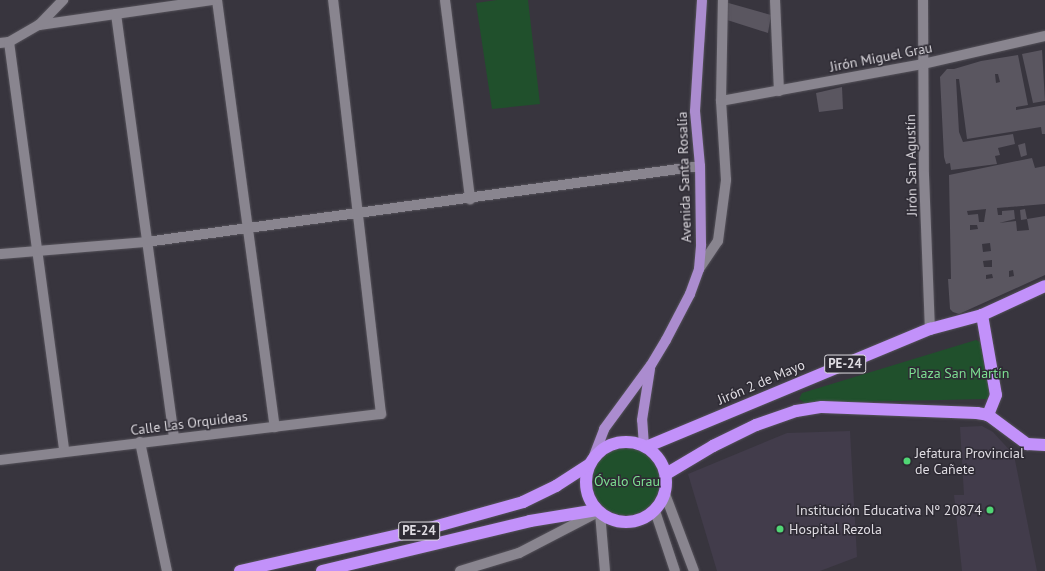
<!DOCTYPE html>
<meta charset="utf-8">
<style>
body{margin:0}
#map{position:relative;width:1045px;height:571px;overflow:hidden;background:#38353e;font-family:"PT Sans",sans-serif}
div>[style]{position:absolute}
.built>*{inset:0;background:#423c4b}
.green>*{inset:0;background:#20502c}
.round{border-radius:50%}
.building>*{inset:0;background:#5a5660}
.roads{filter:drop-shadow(0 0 1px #55525a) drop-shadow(0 0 1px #55525a)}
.minor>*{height:10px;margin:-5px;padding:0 5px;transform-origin:5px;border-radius:5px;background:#89858f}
.major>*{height:10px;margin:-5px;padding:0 5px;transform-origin:5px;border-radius:5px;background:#ab8ccf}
.highway>*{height:12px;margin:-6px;padding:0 6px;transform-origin:6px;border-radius:6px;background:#c291fa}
.highway>.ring{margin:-6px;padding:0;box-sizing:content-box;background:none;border:12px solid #c291fa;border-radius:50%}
.dots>*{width:11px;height:11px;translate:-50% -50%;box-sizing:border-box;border:2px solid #2e2b34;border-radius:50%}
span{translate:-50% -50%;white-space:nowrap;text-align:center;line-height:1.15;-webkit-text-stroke:3px #2e2b34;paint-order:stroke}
.shield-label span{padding:1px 3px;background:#2e2b34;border:1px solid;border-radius:3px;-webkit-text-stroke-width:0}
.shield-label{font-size:13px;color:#dfdce2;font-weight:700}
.street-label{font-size:14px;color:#dfdce2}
.park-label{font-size:14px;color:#7cdf91}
.poi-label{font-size:14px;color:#dfdce2}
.left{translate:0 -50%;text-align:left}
.right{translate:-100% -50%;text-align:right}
</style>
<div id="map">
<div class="built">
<div style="clip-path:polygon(982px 426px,993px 432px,1014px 455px,1037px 571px,962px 571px,954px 495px,964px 495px,960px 427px)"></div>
<div style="clip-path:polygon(850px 431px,857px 557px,820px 571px,717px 571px,688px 474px,787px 433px)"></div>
</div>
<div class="green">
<div style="clip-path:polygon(497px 0,528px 0,540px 104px,492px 109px,476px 3px)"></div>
<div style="clip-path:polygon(976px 340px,980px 342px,990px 394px,987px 399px,805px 403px,799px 399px,802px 393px)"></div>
<div class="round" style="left:592px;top:446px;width:70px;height:70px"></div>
</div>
<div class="building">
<div style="clip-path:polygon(725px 2px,771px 15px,768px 33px,724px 19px)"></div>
<div style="clip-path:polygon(1042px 50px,1045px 101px,1033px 103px,1022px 54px)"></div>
<div style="clip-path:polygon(evenodd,1018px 55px,1028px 105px,1016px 107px,1016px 110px,1045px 105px,1045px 134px,1042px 134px,1041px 127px,967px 139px,959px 79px,956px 79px,959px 132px,963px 142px,1013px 134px,1015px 144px,998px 148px,1000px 155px,995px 156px,997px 164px,951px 170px,950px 163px,946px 164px,944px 157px,940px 77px,947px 69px,954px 69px,981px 61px,1018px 55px,995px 74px,998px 74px,1000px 82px,996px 83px,995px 74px)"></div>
<div style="clip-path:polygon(842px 87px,843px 109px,819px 112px,816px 93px)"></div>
<div style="clip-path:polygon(1025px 143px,1027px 155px,1021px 157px,1018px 145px)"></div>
<div style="clip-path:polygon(evenodd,1032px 158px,1035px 168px,1045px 166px,1045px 204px,997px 208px,998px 215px,1002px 215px,1002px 211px,1014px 210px,1015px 219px,999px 223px,1016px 221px,1017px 231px,1029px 230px,1027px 219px,1045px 216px,1045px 275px,959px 314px,953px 312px,950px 309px,948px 279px,951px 279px,949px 175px,1032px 158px,986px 209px,984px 222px,979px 222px,978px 214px,968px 215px,967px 211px,986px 209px,1032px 158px,970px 225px,977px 225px,978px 229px,970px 230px,970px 225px,1032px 158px,990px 243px,991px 251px,983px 252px,982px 244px,990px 243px,1032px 158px,992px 260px,992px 267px,984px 267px,983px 261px,992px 260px,1032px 158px,1013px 270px,1014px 276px,1009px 277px,1009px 271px,1013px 270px,1032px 158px,992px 274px,993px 278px,986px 279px,986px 275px,992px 274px)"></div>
<div style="clip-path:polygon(1025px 209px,1027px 219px,1021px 220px,1020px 210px)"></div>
</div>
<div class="roads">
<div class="minor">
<div style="left:217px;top:0;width:431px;rotate:82.3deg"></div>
<div style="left:445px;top:0;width:201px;rotate:82.8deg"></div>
<div style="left:775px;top:0;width:91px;rotate:87.5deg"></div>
<div style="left:923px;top:0;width:175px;rotate:89.7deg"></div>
<div style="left:924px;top:175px;width:154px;rotate:87.8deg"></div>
<div style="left:116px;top:14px;width:428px;rotate:82.2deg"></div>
<div style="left:39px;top:25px;width:175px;rotate:-8.2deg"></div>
<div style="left:9px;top:42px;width:413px;rotate:82.3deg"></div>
<div style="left:0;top:43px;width:9px;rotate:-6deg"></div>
<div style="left:9px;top:42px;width:34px;rotate:-30deg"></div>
<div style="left:39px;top:25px;width:35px;rotate:-46deg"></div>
<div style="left:721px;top:101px;width:205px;rotate:-10.4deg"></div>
<div style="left:923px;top:64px;width:125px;rotate:-12.9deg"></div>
<div style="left:0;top:254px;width:146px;rotate:-4.7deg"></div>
<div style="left:146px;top:242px;width:559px;rotate:-7.81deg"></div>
<div style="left:699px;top:269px;width:34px;rotate:-56deg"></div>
<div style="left:718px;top:241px;width:62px;rotate:-82.5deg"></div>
<div style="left:726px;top:180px;width:79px;rotate:-93.6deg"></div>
<div style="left:721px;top:101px;width:101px;rotate:-88.9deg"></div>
<div style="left:140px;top:442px;width:132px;rotate:78.2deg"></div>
<div style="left:0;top:460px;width:384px;rotate:-6.9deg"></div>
<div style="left:381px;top:414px;width:417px;rotate:-96.6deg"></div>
<div style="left:665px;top:494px;width:82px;rotate:69.4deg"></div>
<div style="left:655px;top:511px;width:63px;rotate:71.6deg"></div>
<div style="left:600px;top:513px;width:58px;rotate:85.1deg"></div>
<div style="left:460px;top:571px;width:62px;rotate:-17deg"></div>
<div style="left:519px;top:553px;width:89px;rotate:-27.4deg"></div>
</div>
<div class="major">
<div style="left:644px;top:446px;width:26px;rotate:-94deg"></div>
<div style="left:642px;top:420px;width:52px;rotate:-81.1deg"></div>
<div style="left:592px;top:461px;width:34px;rotate:-69deg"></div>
<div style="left:604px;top:429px;width:79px;rotate:-53.7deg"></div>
<div style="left:651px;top:365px;width:29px;rotate:-59deg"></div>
<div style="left:666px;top:340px;width:52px;rotate:-62.4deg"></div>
<div style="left:690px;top:294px;width:27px;rotate:-70deg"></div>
<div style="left:699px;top:269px;width:25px;rotate:-85deg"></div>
<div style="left:701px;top:244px;width:78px;rotate:-90.7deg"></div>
<div style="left:700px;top:166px;width:55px;rotate:-95.2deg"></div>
<div style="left:695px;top:111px;width:111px;rotate:-86.4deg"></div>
</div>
<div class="highway">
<div style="left:982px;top:315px;width:81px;rotate:80.1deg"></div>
<div style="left:996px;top:395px;width:22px;rotate:112deg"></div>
<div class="ring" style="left:586px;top:442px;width:68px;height:68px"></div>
<div style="left:646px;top:447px;width:308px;rotate:-22.6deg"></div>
<div style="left:930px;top:329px;width:54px;rotate:-15.1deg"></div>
<div style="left:982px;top:315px;width:69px;rotate:-24.7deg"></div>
<div style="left:666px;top:474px;width:55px;rotate:-30.8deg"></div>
<div style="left:713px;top:446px;width:48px;rotate:-26deg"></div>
<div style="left:756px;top:425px;width:42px;rotate:-19.3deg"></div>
<div style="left:796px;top:411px;width:26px;rotate:-9deg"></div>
<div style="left:822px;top:407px;width:155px;rotate:2.2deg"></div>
<div style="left:977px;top:413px;width:11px;rotate:10deg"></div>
<div style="left:988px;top:415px;width:49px;rotate:36.6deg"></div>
<div style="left:1027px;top:444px;width:18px;rotate:3deg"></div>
<div style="left:240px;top:571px;width:195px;rotate:-12.8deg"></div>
<div style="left:430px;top:528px;width:97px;rotate:-15.6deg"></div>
<div style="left:523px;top:502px;width:37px;rotate:-26deg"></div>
<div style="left:556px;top:486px;width:40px;rotate:-32.9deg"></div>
<div style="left:322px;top:571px;width:214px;rotate:-13.5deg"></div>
<div style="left:530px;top:521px;width:68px;rotate:-9.3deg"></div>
</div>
</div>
<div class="dots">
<div style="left:907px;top:461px;background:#50d674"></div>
<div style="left:990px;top:510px;background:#50d674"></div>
<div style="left:780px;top:529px;background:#50d674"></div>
</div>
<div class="shield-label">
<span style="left:845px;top:364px">PE-24</span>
<span style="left:419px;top:531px">PE-24</span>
</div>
<div class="street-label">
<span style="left:881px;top:57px;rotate:-11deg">Jirón Miguel Grau</span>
<span style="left:911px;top:165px;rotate:-91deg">Jirón San Agustín</span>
<span style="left:684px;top:177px;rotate:-92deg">Avenida Santa Rosalía</span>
<span style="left:761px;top:382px;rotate:-23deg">Jirón 2 de Mayo</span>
<span style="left:189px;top:423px;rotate:-7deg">Calle Las Orquideas</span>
</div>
<div class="park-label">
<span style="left:959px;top:373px">Plaza San Martín</span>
<span style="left:627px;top:481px">Óvalo Grau</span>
</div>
<div class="poi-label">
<span class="left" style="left:915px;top:461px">Jefatura Provincial<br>de Cañete</span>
<span class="right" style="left:982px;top:510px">Institución Educativa Nº 20874</span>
<span class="left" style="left:789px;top:529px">Hospital Rezola</span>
</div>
</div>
